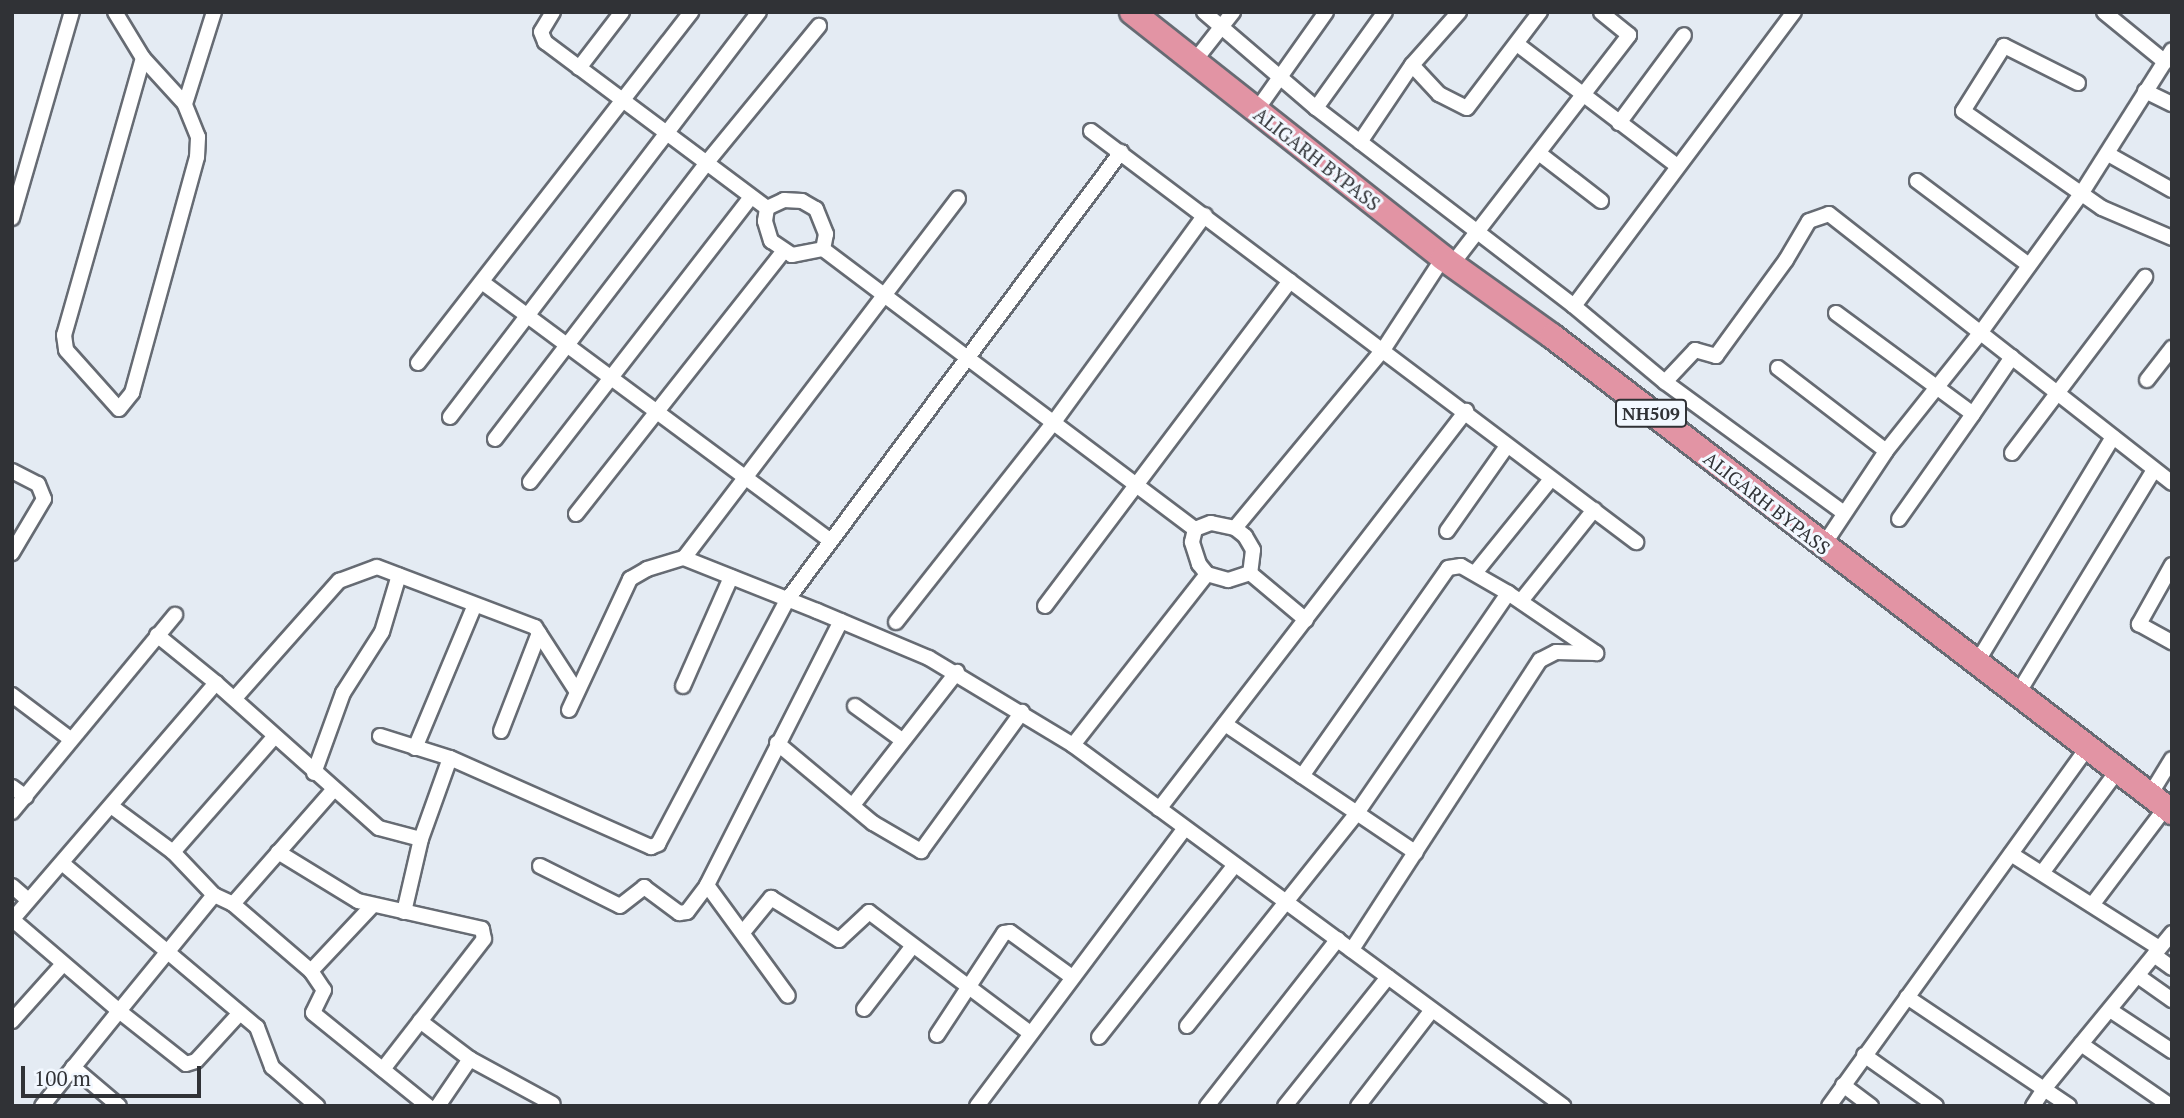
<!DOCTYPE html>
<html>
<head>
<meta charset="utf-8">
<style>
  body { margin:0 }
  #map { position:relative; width:2184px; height:1118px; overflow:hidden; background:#e4ebf3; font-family:"PT Serif",serif }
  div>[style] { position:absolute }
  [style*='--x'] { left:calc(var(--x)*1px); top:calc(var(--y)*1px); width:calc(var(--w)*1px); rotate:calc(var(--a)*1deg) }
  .roads { filter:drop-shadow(2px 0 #666b73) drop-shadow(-2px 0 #666b73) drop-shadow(0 2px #666b73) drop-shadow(0 -2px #666b73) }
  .minor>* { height:14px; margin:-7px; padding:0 7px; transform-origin:7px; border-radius:7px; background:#fff }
  .trunk>* { height:24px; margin:-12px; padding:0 12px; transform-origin:12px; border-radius:12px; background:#e294a4 }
  span { translate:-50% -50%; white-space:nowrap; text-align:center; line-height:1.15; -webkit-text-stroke:6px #f2f8ff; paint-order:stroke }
  .shield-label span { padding:2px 5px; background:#f2f8ff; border:2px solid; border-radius:5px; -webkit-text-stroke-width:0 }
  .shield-label { font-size:18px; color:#303236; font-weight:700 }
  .street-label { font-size:19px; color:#303236 }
  .frame { position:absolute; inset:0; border:14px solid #303236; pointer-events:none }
  .scale { position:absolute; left:21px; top:1066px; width:180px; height:32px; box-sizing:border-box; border:4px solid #303236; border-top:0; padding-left:9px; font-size:21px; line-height:24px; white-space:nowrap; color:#303236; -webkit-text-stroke:5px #f2f8ff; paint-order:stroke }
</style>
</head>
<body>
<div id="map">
  <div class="roads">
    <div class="minor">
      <i style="--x:115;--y:12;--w:54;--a:58.7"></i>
      <i style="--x:143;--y:58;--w:62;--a:47.6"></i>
      <i style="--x:185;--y:104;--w:96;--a:-72.5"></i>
      <i style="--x:553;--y:12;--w:23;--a:121"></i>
      <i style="--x:541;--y:32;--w:11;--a:68"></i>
      <i style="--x:545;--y:42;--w:277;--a:36.8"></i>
      <i style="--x:1204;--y:12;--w:148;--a:40.6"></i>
      <i style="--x:1316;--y:108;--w:325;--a:37.5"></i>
      <i style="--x:1574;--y:306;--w:119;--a:39.9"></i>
      <i style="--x:1665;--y:382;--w:222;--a:36.2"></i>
      <i style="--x:2104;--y:12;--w:79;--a:39.3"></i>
      <i style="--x:1517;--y:44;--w:201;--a:37.3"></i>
      <i style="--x:143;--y:58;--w:288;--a:105.9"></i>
      <i style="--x:64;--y:335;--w:15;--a:82"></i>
      <i style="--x:66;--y:350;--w:79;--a:48.1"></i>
      <i style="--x:119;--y:409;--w:21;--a:-51"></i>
      <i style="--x:132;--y:393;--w:245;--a:-74.6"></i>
      <i style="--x:197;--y:157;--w:20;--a:-87"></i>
      <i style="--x:198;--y:137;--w:35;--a:-112"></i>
      <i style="--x:1193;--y:63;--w:65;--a:-51.9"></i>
      <i style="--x:1412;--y:65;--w:40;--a:47"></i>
      <i style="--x:1439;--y:94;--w:31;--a:27"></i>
      <i style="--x:1467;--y:108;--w:121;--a:-52.8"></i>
      <i style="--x:579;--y:68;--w:71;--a:-52.5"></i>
      <i style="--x:2078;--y:83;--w:83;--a:-153.4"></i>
      <i style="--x:2004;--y:46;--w:77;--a:122.2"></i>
      <i style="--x:1963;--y:111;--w:169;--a:34.9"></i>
      <i style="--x:2102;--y:208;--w:76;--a:23.2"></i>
      <i style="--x:2145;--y:91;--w:30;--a:26"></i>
      <i style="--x:1316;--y:108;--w:118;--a:-54.3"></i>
      <i style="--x:1256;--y:111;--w:121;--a:-54.7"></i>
      <i style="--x:1619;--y:123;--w:109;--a:-53.5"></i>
      <i style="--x:1091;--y:131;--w:683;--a:37.02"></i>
      <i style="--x:1360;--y:142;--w:93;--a:-56"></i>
      <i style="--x:1412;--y:65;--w:71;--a:-48.4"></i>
      <i style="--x:1540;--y:154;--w:77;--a:37.6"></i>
      <i style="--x:2108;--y:154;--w:73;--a:29.4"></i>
      <i style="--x:1917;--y:181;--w:140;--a:36.9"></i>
      <i style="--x:784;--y:200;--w:18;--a:3"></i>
      <i style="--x:802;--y:201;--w:16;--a:30"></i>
      <i style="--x:816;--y:209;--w:27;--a:68"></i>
      <i style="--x:826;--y:234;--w:15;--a:101"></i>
      <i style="--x:823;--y:249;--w:32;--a:169"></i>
      <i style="--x:792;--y:255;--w:25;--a:-146"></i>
      <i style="--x:771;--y:241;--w:21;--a:-107"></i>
      <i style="--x:765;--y:221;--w:13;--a:-81"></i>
      <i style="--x:767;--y:208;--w:19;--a:-25"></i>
      <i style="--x:12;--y:218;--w:215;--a:-73.8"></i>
      <i style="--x:823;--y:249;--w:466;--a:37"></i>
      <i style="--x:1453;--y:263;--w:288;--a:-52.3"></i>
      <i style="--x:1629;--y:35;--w:36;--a:-141"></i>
      <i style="--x:482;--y:282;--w:432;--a:36.6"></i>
      <i style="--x:1574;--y:306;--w:367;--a:-53.2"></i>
      <i style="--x:1836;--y:313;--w:170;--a:36.4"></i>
      <i style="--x:1973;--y:414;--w:69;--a:-55.6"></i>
      <i style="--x:418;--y:363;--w:445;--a:-52.1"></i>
      <i style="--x:1778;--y:368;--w:136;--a:37.5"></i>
      <i style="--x:2147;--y:380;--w:41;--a:-52"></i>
      <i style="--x:1665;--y:382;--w:44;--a:-46.8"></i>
      <i style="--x:1695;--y:350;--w:22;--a:16"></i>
      <i style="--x:1716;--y:356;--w:119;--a:-53.9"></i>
      <i style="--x:1786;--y:260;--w:45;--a:-59.5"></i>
      <i style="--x:1809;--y:221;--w:21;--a:-19"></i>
      <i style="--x:1829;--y:214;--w:436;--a:38.1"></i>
      <i style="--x:450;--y:417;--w:509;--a:-52.66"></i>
      <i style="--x:495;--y:439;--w:350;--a:-52.5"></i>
      <i style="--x:708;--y:161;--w:175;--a:-50.6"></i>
      <i style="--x:2012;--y:453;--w:221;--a:-52.9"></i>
      <i style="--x:12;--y:471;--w:29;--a:27"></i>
      <i style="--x:38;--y:484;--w:16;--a:68"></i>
      <i style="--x:44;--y:499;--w:63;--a:120.7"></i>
      <i style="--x:530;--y:482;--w:359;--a:-52.2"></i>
      <i style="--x:576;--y:514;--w:334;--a:-51.7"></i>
      <i style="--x:1899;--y:519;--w:128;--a:-54.8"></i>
      <i style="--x:1211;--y:523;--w:25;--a:12"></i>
      <i style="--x:1235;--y:528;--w:13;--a:39"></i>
      <i style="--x:1245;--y:536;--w:16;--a:60"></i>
      <i style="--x:1253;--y:550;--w:23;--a:97"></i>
      <i style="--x:1250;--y:573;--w:23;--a:162"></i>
      <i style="--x:1228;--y:580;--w:22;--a:-164"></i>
      <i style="--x:1207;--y:574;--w:13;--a:-129"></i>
      <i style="--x:1199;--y:564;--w:23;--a:-108"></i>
      <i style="--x:1192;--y:542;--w:13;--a:-77"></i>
      <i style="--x:1195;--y:529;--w:17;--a:-21"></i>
      <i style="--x:1235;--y:528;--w:231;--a:-50.3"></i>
      <i style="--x:1383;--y:350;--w:110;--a:-56.9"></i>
      <i style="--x:1447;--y:531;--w:104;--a:-54.8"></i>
      <i style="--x:1823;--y:546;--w:114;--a:-56.4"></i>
      <i style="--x:1886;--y:451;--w:152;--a:-51.4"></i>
      <i style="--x:1981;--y:332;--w:170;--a:-54.1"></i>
      <i style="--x:2081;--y:194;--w:170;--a:-57.7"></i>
      <i style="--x:684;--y:558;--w:452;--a:-52.7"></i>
      <i style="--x:2172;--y:565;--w:68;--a:119.2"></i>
      <i style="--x:2139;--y:624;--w:38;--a:29"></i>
      <i style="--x:1250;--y:573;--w:73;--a:40"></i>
      <i style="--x:1475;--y:573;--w:121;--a:-51"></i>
      <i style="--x:1521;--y:601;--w:117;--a:-51.3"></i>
      <i style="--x:1045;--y:606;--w:407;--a:-53"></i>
      <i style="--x:896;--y:622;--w:255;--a:-51.7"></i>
      <i style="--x:1054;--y:422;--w:256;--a:-53.9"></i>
      <i style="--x:157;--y:635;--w:76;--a:39.1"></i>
      <i style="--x:1976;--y:664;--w:265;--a:-58.9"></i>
      <i style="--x:683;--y:686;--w:119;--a:-66.2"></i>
      <i style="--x:12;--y:695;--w:71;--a:37"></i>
      <i style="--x:2017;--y:695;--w:263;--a:-58.7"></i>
      <i style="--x:235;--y:698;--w:157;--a:-48.4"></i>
      <i style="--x:339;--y:581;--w:40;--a:-20.2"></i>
      <i style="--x:377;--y:567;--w:169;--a:20.8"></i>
      <i style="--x:535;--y:627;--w:77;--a:57.1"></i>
      <i style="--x:855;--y:706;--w:58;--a:35.9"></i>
      <i style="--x:569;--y:710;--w:145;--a:-65"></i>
      <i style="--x:630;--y:579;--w:20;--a:-30"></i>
      <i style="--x:647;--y:569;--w:39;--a:-17"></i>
      <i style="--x:684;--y:558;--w:143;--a:21.7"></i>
      <i style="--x:817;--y:611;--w:121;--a:22.8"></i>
      <i style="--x:929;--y:658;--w:168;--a:31.1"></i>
      <i style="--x:1073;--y:745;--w:609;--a:36.38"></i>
      <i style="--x:1225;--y:724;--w:230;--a:34"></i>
      <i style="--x:501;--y:731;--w:105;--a:-68.8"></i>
      <i style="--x:380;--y:736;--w:73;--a:17.4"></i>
      <i style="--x:450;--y:758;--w:220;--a:23.9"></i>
      <i style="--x:651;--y:847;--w:8;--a:-23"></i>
      <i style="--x:658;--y:844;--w:276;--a:-62.1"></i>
      <i style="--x:787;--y:600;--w:559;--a:-53.29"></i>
      <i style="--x:777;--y:743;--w:125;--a:39.8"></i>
      <i style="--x:873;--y:823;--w:56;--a:30.3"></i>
      <i style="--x:921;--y:851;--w:172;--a:-54"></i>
      <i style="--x:1073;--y:745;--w:217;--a:-51.9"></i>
      <i style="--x:415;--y:748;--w:153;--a:-67.3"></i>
      <i style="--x:314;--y:773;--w:85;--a:-70.1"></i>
      <i style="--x:343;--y:693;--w:72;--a:-57.4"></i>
      <i style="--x:382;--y:632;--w:59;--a:-73.4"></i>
      <i style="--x:1302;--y:776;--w:254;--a:-54.9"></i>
      <i style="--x:1448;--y:568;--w:13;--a:-9"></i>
      <i style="--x:1461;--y:566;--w:54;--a:29.9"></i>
      <i style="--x:12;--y:787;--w:17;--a:36"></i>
      <i style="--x:2150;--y:795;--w:42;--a:-58.6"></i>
      <i style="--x:853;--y:805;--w:169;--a:-52"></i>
      <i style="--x:111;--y:806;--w:77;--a:36.6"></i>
      <i style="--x:173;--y:852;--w:59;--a:46.4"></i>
      <i style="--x:214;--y:895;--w:21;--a:25"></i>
      <i style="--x:233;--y:904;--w:152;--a:-48.7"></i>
      <i style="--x:1159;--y:809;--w:503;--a:-52.35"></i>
      <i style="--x:12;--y:812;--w:256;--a:-50.4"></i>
      <i style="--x:173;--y:852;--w:153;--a:-48.7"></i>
      <i style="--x:278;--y:852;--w:94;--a:31.5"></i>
      <i style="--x:358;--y:901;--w:127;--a:12.7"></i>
      <i style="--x:482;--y:929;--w:10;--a:79"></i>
      <i style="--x:484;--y:939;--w:165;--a:127.8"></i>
      <i style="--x:2011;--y:854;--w:175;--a:32.4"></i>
      <i style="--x:62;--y:863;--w:255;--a:40.1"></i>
      <i style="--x:257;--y:1027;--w:43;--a:69.4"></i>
      <i style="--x:272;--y:1067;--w:60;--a:40.9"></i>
      <i style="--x:540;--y:866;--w:89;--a:26.6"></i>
      <i style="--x:620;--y:906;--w:31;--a:-38"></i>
      <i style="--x:644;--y:887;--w:44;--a:36.6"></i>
      <i style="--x:679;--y:913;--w:8;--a:-7"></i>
      <i style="--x:687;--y:912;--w:34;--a:-53"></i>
      <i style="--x:707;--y:885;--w:296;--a:-63.1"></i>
      <i style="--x:2042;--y:873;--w:128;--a:-53.6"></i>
      <i style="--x:707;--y:885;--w:137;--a:53.9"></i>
      <i style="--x:12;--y:886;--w:21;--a:41"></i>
      <i style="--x:214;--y:895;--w:150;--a:129.3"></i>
      <i style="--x:119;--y:1011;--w:85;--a:38.3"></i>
      <i style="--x:186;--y:1064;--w:10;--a:-17"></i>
      <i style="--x:196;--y:1061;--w:65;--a:-47.5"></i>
      <i style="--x:233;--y:904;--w:103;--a:40.7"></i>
      <i style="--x:311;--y:971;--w:23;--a:56"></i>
      <i style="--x:324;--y:990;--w:25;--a:116"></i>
      <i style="--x:313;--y:1013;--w:148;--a:39"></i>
      <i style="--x:2092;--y:905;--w:123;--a:-52.9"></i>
      <i style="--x:404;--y:912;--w:75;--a:-76.9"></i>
      <i style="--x:421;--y:839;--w:86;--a:-70.3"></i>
      <i style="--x:12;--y:920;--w:313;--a:-49.3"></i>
      <i style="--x:216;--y:683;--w:218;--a:41.7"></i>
      <i style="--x:379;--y:828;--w:43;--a:14.7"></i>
      <i style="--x:13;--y:920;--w:140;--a:40.6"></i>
      <i style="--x:119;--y:1011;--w:122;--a:129"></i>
      <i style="--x:744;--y:931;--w:43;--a:-50.7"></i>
      <i style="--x:771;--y:898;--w:80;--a:31.7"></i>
      <i style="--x:839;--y:940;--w:41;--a:-43"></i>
      <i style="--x:869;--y:912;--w:200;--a:36.9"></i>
      <i style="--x:2154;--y:955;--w:22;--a:36"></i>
      <i style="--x:311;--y:971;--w:89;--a:-46.8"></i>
      <i style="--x:2138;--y:976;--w:42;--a:35.2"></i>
      <i style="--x:1907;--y:997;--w:165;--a:33.9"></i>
      <i style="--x:2044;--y:1089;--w:202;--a:-50.6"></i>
      <i style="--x:864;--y:1009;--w:78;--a:-52.3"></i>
      <i style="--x:2110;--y:1010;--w:74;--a:33.5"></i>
      <i style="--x:12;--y:1021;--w:75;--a:-48.2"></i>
      <i style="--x:420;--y:1021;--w:63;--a:37.2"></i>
      <i style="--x:470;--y:1059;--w:94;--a:28.5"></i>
      <i style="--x:1187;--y:1026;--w:273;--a:-51.4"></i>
      <i style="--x:1357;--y:813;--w:267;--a:-55.5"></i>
      <i style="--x:1508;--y:593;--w:107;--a:34.3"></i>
      <i style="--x:1596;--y:653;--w:40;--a:-178.6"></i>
      <i style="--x:1556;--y:652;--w:18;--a:153"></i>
      <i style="--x:1540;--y:660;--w:346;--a:123"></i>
      <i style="--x:937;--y:1035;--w:122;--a:-56.7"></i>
      <i style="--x:1004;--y:933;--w:6;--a:-9"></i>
      <i style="--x:1010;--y:932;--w:77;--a:36"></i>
      <i style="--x:1099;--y:1037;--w:219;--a:-51.7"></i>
      <i style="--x:2081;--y:1044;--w:109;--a:34.6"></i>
      <i style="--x:1864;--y:1055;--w:88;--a:35.3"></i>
      <i style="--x:73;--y:1067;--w:60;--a:40.3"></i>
      <i style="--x:1843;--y:1085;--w:35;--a:37"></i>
      <i style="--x:438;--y:1106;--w:57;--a:-55.8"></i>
      <i style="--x:977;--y:1106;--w:346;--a:-53.2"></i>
      <i style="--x:1207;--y:1106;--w:212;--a:-51.9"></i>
      <i style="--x:1285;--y:1106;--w:165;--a:-51.4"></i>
      <i style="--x:1358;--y:1106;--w:121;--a:-52.4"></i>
      <i style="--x:1829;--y:1106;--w:443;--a:-54.2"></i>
      <i style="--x:2033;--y:1106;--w:20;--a:-57"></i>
      <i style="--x:2044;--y:1089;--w:30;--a:34"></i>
    </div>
    <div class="trunk">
      <i style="--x:1132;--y:12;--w:397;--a:38.3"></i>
      <i style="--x:1443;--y:258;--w:134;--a:35.6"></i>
      <i style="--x:1552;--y:336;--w:782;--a:37.51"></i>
    </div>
  </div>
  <div class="shield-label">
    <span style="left:1651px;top:413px">NH509</span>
  </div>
  <div class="street-label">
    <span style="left:1317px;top:159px;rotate:38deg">ALIGARH BYPASS</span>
    <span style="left:1767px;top:503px;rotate:38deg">ALIGARH BYPASS</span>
  </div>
  <div class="frame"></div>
  <div class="scale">100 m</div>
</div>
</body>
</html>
